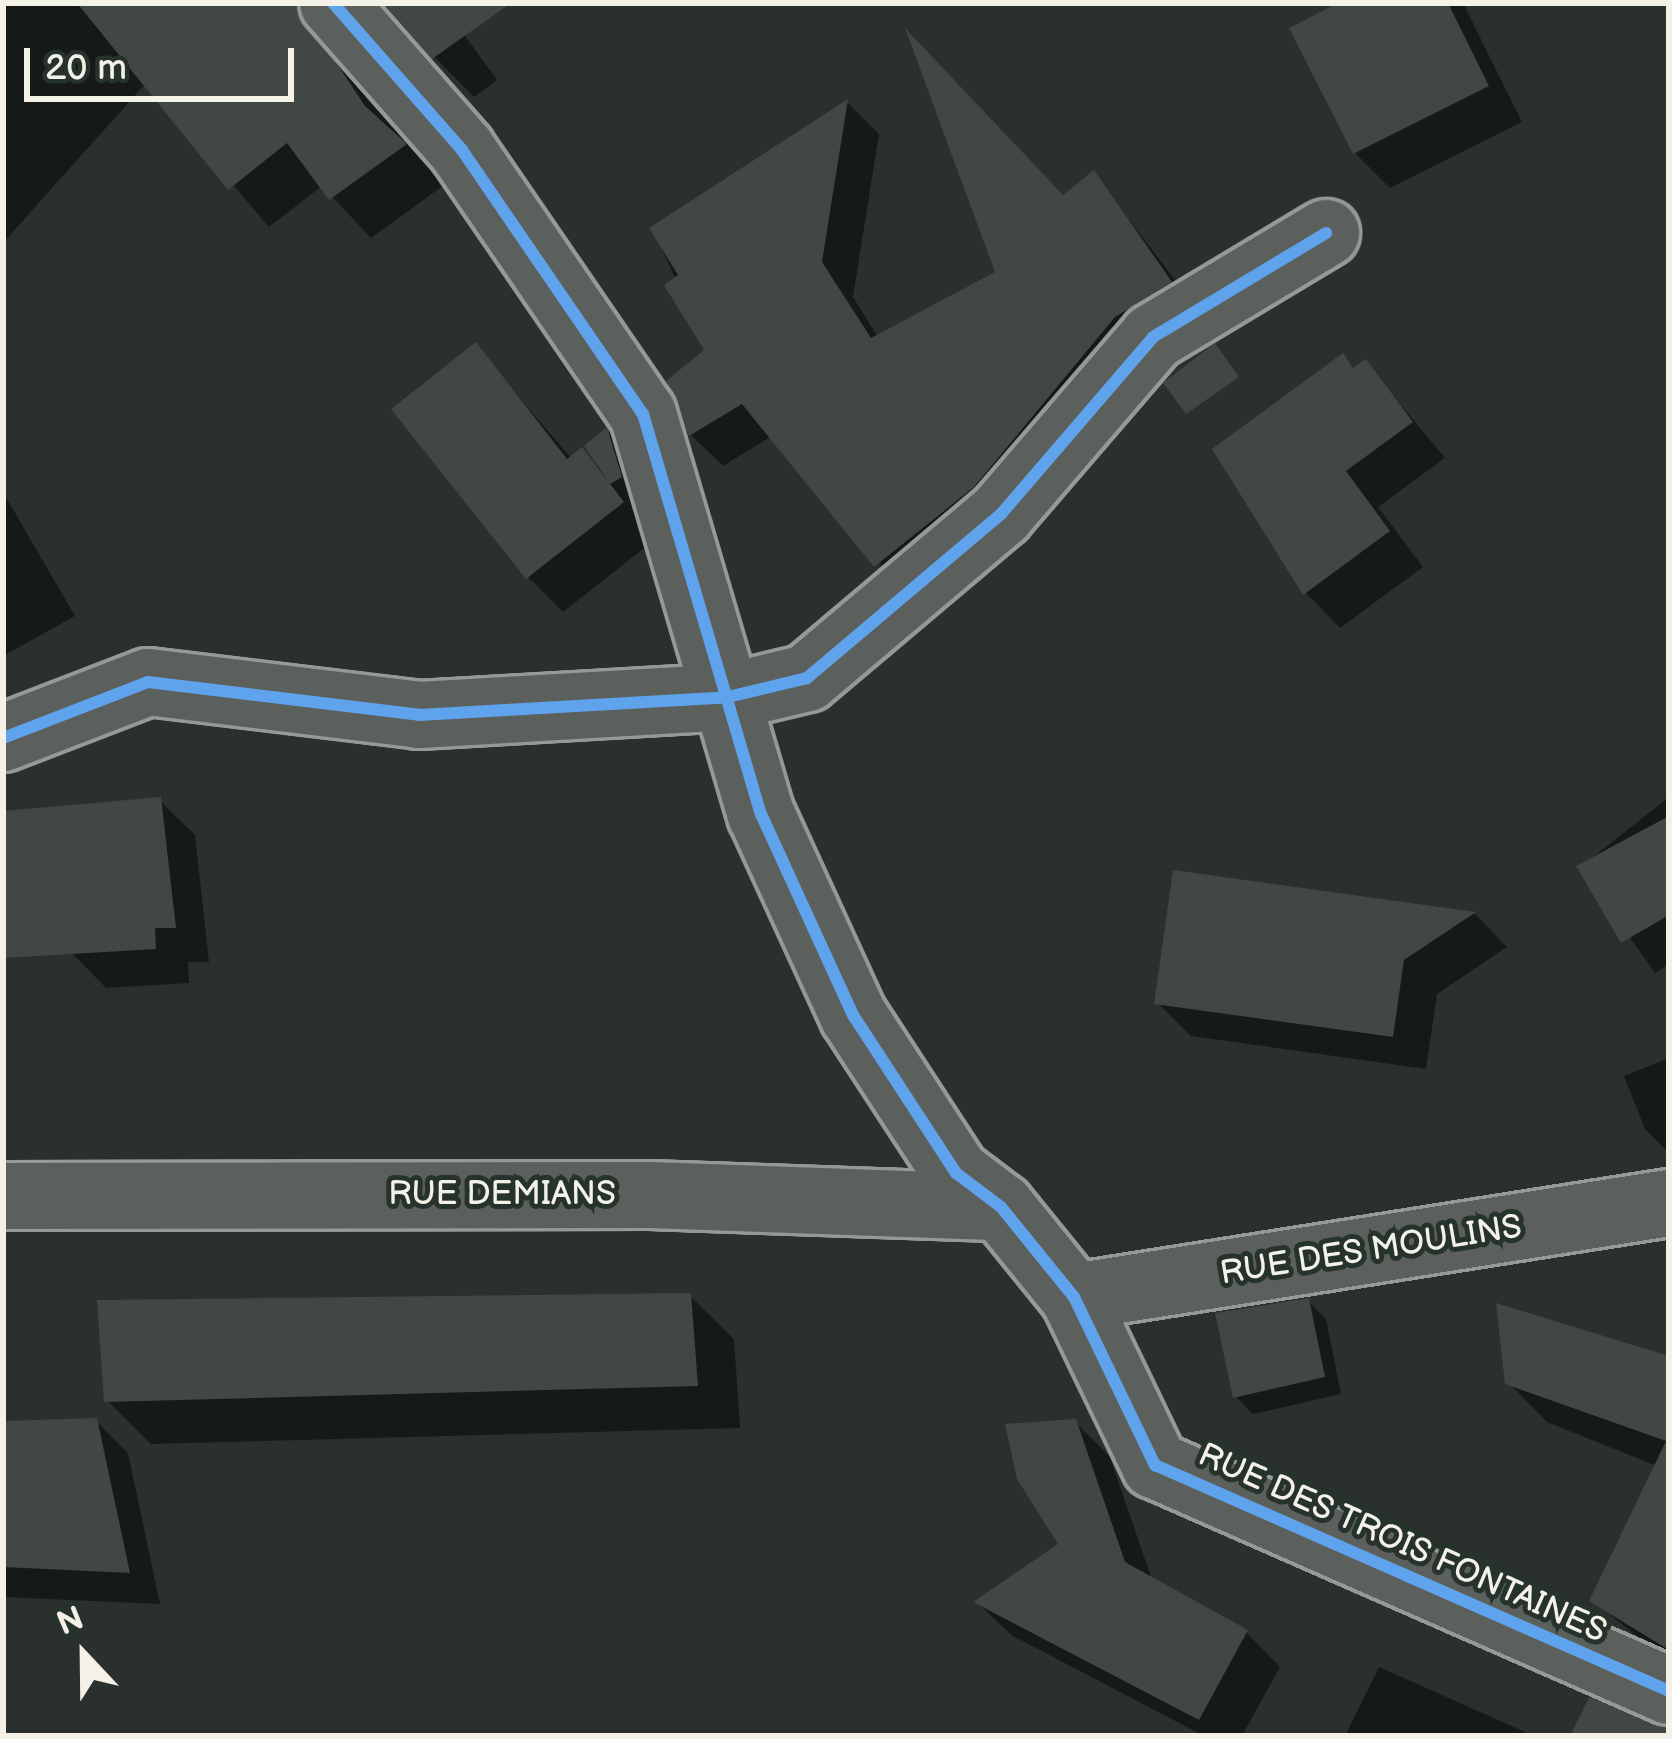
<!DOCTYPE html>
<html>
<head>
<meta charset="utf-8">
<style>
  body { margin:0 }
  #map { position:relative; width:1672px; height:1739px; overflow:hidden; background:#29302d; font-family:"Balsamiq Sans",sans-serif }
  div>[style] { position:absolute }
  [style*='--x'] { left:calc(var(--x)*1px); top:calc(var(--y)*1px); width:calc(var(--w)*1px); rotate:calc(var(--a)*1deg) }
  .shadow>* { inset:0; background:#0007 }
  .building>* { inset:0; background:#414744 }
  .roads { filter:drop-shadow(3px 0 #969996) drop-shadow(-3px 0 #969996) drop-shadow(0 3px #969996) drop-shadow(0 -3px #969996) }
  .minor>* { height:66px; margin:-33px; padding:0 33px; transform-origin:33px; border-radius:33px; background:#5c605c }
  .cycleway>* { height:12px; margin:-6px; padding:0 6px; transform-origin:6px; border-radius:6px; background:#60a3ed }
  span { translate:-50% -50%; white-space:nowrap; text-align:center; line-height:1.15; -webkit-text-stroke:10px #26332d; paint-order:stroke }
  .street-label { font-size:33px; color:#f4f1e8 }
  .frame { position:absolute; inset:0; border:6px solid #f4f1e8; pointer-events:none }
  .north { position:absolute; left:24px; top:1595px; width:120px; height:120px; -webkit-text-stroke:9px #26332d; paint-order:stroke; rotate:338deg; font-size:33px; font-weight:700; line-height:48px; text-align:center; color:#f4f1e8 }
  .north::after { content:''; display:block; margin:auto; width:42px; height:54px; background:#f4f1e8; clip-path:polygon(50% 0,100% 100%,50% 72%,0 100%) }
  .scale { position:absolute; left:24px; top:48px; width:270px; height:54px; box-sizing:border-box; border:6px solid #f4f1e8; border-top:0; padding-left:15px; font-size:36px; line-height:42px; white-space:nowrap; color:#f4f1e8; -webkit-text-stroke:9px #26332d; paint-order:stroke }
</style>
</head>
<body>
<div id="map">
  <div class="shadow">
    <i style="clip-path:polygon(3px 3px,441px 3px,497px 80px,474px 97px,385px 6px,365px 5px,336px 30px,344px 71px,444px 185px,371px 238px,322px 186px,269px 227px,146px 83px,3px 243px)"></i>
    <i style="clip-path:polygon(1344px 3px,1463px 3px,1522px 122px,1390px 188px,1355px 153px)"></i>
    <i style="clip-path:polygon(848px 103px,879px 134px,853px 297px,878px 337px,999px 274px,1094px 174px,1202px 315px,908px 597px,772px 436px,723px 466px,691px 435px,669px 382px,708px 351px,653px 229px)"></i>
    <i style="clip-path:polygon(475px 346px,572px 459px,582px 451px,600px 469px,607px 431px,641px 466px,633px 508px,656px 539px,563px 612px,528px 577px)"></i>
    <i style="clip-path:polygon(1342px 357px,1356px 370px,1366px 363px,1445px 458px,1378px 507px,1423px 567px,1340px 628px,1306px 593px,1216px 450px)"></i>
    <i style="clip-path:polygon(3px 492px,75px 616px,3px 656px)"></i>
    <i style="clip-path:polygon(1669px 797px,1669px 964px,1655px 973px,1580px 867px)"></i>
    <i style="clip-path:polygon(159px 800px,195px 835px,209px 962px,188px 962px,189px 983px,106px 988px,71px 952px)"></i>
    <i style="clip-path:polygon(1175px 873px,1475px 914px,1507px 947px,1437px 994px,1426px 1069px,1191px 1036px,1158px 1003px)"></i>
    <i style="clip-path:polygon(1669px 1058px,1669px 1153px,1645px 1129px,1624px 1076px)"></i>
    <i style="clip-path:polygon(690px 1296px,734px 1339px,740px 1428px,151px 1444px,107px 1400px)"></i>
    <i style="clip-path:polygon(1308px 1301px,1326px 1319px,1341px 1394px,1253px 1414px,1235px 1396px)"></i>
    <i style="clip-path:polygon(1669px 1359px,1669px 1662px,1592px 1600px,1657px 1466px,1547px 1422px,1508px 1382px)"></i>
    <i style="clip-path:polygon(96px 1421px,128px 1453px,160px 1604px,3px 1597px,3px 1424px)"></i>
    <i style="clip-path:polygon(1075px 1422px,1110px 1457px,1152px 1580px,1246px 1632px,1280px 1667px,1242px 1736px,1204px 1736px,1011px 1635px,977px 1602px,1062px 1544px)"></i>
    <i style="clip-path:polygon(1379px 1667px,1534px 1736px,1345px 1736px)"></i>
  </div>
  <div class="building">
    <i style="clip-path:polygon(77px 3px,297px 3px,365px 106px,407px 144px,329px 200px,287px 143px,228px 190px)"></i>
    <i style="clip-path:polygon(383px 3px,511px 3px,432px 59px)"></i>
    <i style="clip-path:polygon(1338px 3px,1448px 3px,1489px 86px,1353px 154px,1289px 28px)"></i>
    <i style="clip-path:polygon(905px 28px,1063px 195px,1094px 170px,1172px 282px,1115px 317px,974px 487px,874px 567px,742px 404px,689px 436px,666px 381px,704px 350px,664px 285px,678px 275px,649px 228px,848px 99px,822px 262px,871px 338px,995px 272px)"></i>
    <i style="clip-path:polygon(476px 342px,567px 459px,582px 447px,624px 502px,526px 579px,391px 409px)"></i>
    <i style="clip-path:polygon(1215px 343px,1239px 377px,1186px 414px,1163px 383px)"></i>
    <i style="clip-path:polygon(1343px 353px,1353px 368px,1366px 359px,1413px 422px,1346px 471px,1390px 531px,1303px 595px,1212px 449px)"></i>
    <i style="clip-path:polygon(607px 427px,622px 477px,610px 484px,584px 446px)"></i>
    <i style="clip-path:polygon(161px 797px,176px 928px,155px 928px,156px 949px,3px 958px,3px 811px)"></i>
    <i style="clip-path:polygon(1669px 816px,1669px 915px,1621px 943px,1576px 866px)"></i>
    <i style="clip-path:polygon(1173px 870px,1476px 912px,1404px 960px,1393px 1037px,1154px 1004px)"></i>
    <i style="clip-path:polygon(691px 1293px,698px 1386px,104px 1402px,97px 1300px)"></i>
    <i style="clip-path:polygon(1309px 1298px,1325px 1377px,1233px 1398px,1215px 1313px)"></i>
    <i style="clip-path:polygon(1496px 1303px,1669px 1356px,1669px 1650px,1589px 1601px,1666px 1441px,1505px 1384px)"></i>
    <i style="clip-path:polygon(97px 1418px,130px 1573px,3px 1567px,3px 1421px)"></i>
    <i style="clip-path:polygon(1076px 1419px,1125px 1562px,1248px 1630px,1199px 1720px,973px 1602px,1058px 1544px,1017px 1479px,1005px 1424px)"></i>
    <i style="clip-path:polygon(1589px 1697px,1669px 1728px,1669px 1736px,1570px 1736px)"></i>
  </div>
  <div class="roads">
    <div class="minor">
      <i style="--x:333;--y:3;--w:196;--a:48.7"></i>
      <i style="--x:462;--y:150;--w:320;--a:55.6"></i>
      <i style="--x:643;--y:414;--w:417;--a:73.6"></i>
      <i style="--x:761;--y:814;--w:221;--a:65.4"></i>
      <i style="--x:853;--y:1015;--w:189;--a:56.9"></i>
      <i style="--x:956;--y:1173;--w:56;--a:37.1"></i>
      <i style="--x:1001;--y:1207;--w:116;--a:51"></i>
      <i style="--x:1074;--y:1297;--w:187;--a:64.3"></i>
      <i style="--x:1155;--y:1465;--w:561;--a:23.73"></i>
      <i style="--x:3;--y:738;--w:155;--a:-21.1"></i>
      <i style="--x:148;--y:682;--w:273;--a:6.9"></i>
      <i style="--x:419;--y:715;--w:310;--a:-3.3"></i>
      <i style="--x:728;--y:697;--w:81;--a:-13.5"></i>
      <i style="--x:807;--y:678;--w:254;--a:-40.2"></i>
      <i style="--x:1001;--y:514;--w:233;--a:-49.3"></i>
      <i style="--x:1153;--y:337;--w:202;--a:-31"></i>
      <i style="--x:3;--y:1196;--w:647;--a:-0.09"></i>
      <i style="--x:650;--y:1195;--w:351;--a:2"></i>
      <i style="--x:1074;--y:1297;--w:602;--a:-8.98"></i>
    </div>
  </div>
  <div class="cycleway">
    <i style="--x:333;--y:3;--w:196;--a:48.7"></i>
    <i style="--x:462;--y:150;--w:320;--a:55.6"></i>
    <i style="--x:643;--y:414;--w:417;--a:73.6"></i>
    <i style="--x:761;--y:814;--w:221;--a:65.4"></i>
    <i style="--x:853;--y:1015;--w:189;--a:56.9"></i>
    <i style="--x:956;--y:1173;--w:56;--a:37.1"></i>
    <i style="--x:1001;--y:1207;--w:116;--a:51"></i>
    <i style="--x:1074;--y:1297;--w:187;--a:64.3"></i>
    <i style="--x:1155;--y:1465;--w:561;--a:23.73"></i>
    <i style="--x:3;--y:738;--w:155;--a:-21.1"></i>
    <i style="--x:148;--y:682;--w:273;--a:6.9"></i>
    <i style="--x:419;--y:715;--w:310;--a:-3.3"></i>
    <i style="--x:728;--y:697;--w:81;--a:-13.5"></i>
    <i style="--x:807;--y:678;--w:254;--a:-40.2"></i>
    <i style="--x:1001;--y:514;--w:233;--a:-49.3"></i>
    <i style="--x:1153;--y:337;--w:202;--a:-31"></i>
  </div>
  <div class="street-label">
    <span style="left:502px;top:1195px">RUE DEMIANS</span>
    <span style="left:1371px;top:1251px;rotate:-9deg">RUE DES MOULINS</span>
    <span style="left:1402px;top:1544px;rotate:24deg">RUE DES TROIS FONTAINES</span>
  </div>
  <div class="frame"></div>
  <div class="north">N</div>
  <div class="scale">20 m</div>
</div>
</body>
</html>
